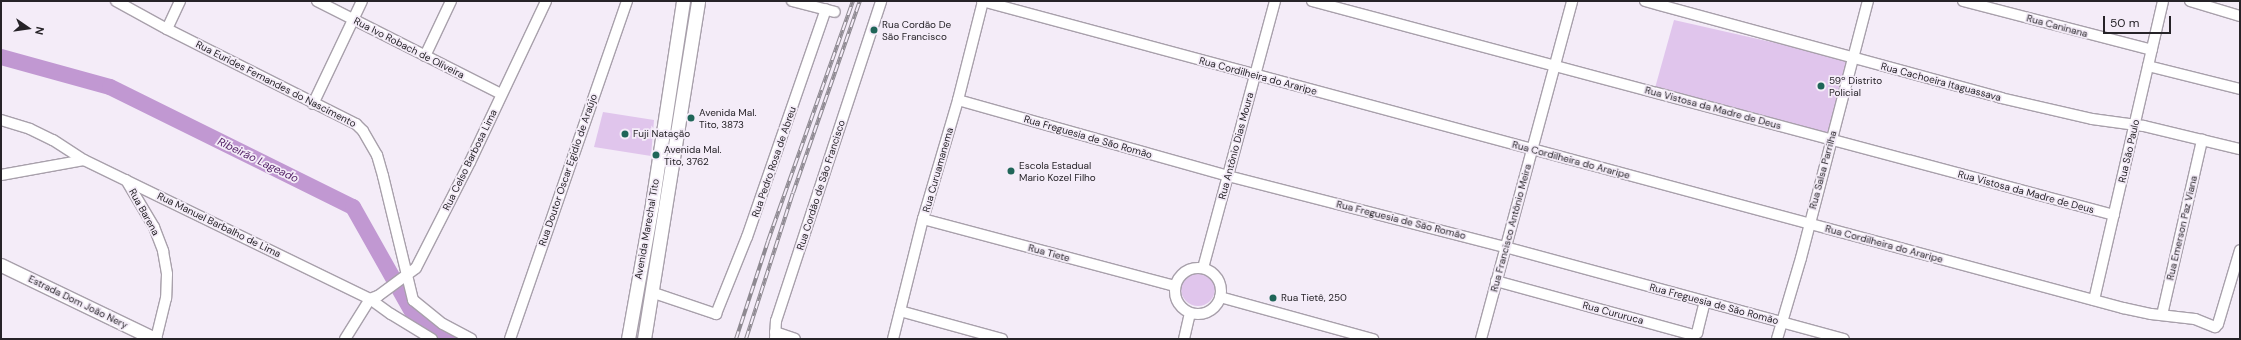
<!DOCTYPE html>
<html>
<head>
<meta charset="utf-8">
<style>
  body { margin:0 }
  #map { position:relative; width:2241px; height:340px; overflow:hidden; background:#f4ecf8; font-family:"DM Sans",sans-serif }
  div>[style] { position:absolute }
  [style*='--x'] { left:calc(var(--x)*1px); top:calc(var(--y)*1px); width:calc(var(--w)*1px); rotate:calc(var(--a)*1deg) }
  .green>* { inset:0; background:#e0c5ec }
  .round { border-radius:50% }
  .river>* { height:16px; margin:-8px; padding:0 8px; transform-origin:8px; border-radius:8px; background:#c198d2 }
  .roads { filter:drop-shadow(1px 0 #a8a0ab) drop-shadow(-1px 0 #a8a0ab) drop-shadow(0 1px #a8a0ab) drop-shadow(0 -1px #a8a0ab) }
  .minor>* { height:10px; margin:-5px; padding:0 5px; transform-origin:5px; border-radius:5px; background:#fff }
  .minor>.ring { margin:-5px; padding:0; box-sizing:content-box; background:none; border:10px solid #fff; border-radius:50% }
  .major>* { height:13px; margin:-6.5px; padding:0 6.5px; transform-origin:6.5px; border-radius:6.5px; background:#fff }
  .rail>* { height:4px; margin-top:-2px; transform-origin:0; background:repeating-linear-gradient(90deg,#f4ecf8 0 8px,#8e8991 0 16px); box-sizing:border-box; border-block:1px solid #8e8991 }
  .dots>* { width:11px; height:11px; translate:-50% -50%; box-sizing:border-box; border:2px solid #f4ecf8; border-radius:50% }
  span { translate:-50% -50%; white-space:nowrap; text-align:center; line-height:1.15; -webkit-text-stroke:3.5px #f4ecf8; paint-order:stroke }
  .poi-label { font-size:10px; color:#262328 }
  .left { translate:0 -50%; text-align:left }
  .street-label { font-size:10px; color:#262328 }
  .water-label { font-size:11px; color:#542267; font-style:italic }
  .frame { position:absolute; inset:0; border:2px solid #262328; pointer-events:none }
  .north { position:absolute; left:8px; top:8px; width:40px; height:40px; -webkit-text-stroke:3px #f4ecf8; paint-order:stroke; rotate:103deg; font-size:11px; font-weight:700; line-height:16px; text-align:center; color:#262328 }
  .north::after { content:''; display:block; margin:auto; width:14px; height:18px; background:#262328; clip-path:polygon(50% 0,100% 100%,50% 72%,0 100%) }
  .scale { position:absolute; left:2103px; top:16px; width:68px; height:18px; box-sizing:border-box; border:2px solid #262328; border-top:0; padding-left:5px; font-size:12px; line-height:14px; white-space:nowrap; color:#262328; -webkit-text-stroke:3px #f4ecf8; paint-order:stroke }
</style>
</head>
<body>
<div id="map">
  <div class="green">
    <i style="clip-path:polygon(1674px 20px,1850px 60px,1829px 135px,1655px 88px)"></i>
    <i style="clip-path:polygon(603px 112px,654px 120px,651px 156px,594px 147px)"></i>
    <i class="round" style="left:1181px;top:272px;width:34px;height:34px"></i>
  </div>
  <div class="river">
    <i style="--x:1;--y:57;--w:113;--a:15.4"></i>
    <i style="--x:110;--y:87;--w:271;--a:26.3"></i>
    <i style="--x:353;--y:207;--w:129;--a:60.6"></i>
    <i style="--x:416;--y:319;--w:44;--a:27.1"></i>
  </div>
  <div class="roads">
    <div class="minor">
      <i style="--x:116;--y:1;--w:58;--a:28.8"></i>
      <i style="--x:167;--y:29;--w:212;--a:26.7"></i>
      <i style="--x:356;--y:124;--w:10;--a:45"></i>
      <i style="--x:363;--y:131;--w:28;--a:60"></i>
      <i style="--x:377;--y:155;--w:22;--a:74"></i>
      <i style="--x:383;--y:176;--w:128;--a:76.4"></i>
      <i style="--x:413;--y:300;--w:38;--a:39"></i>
      <i style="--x:443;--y:324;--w:32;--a:28"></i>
      <i style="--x:317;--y:1;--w:206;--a:26.8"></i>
      <i style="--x:792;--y:1;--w:44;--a:14.3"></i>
      <i style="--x:982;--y:1;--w:1182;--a:15.06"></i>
      <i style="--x:2123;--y:308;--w:29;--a:12"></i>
      <i style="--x:2151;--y:314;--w:44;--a:6.5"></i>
      <i style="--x:2195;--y:319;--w:22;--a:22"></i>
      <i style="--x:2215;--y:327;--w:4;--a:-45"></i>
      <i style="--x:2218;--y:324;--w:77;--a:-73.4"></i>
      <i style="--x:1312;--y:1;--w:830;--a:14.94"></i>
      <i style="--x:1645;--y:1;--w:369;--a:15.2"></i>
      <i style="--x:2001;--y:98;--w:93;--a:13"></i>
      <i style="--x:2092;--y:119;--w:52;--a:7.7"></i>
      <i style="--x:2144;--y:126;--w:99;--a:13.5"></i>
      <i style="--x:1963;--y:1;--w:195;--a:14.5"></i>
      <i style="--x:2190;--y:1;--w:52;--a:16.7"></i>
      <i style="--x:167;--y:29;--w:31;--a:-65"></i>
      <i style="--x:425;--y:56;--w:61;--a:-64.7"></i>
      <i style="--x:2148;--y:66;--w:95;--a:14"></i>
      <i style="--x:958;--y:100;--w:280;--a:15.7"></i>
      <i style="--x:1228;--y:176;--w:286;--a:14.4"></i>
      <i style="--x:1505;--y:247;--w:351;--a:15.2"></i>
      <i style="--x:313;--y:104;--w:114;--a:-64.6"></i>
      <i style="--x:1;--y:120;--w:30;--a:17"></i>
      <i style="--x:30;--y:129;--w:25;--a:26"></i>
      <i style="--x:53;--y:140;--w:37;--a:33"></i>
      <i style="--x:84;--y:160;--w:318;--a:25.9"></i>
      <i style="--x:370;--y:299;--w:26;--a:36"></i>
      <i style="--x:391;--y:314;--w:48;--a:31.4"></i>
      <i style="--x:1;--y:175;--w:84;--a:-10.2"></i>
      <i style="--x:126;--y:180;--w:55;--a:59.2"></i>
      <i style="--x:154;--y:227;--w:26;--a:69"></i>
      <i style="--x:163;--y:251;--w:23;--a:80"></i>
      <i style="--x:167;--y:274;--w:24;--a:92"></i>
      <i style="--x:166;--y:298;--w:42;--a:103.7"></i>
      <i style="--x:923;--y:219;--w:261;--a:14.9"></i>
      <i class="ring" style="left:1175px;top:268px;width:36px;height:36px"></i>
      <i style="--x:1203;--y:268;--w:277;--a:-74.9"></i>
      <i style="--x:1496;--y:281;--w:205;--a:15.3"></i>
      <i style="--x:1694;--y:335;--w:4;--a:-34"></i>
      <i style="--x:1697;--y:333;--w:33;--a:-76"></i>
      <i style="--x:651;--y:292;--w:69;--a:18.7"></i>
      <i style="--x:716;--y:314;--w:83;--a:-68.1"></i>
      <i style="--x:747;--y:237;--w:241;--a:-70.9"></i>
      <i style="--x:1220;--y:297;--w:159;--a:15.4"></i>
      <i style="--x:370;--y:299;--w:9;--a:-21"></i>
      <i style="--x:378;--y:296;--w:47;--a:-36.4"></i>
      <i style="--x:416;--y:268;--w:119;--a:-63"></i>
      <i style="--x:470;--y:162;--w:178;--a:-64.7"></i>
      <i style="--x:2094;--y:300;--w:307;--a:-77"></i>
      <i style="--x:900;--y:311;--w:106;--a:15.4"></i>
      <i style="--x:2162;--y:315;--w:180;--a:-77.1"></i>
      <i style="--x:775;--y:332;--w:21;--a:19"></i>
      <i style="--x:345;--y:339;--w:47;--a:-58"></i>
      <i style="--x:510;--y:339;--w:358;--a:-70.9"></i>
      <i style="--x:775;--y:339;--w:18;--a:-87"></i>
      <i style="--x:776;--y:321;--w:337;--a:-71.8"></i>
      <i style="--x:893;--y:339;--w:124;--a:-76"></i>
      <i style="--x:923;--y:219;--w:124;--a:-73.6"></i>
      <i style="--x:958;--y:100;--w:102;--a:-75.8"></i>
      <i style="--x:1184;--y:339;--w:26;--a:-77"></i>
      <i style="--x:1481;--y:339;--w:350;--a:-74.9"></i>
      <i style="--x:1777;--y:339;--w:84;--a:-73.5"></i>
      <i style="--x:1801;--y:258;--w:266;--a:-75.4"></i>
    </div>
    <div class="major">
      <i style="--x:1;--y:265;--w:171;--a:25.7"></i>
      <i style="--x:628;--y:339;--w:137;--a:-79.9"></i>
      <i style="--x:652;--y:204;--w:205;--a:-81.3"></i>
      <i style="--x:644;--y:339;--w:342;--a:-80.9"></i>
    </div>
  </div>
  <div class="rail">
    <i style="--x:736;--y:339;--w:103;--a:-71.9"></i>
    <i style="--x:768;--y:241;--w:255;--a:-70.5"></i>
    <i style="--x:746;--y:339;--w:153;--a:-72.2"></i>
    <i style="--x:793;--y:193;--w:203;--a:-70.8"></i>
  </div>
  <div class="dots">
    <i style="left:874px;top:30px;background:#1f6558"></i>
    <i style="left:1821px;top:86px;background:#1f6558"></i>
    <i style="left:691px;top:118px;background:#1f6558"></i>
    <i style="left:625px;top:134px;background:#1f6558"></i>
    <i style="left:656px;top:155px;background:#1f6558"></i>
    <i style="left:1011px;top:171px;background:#1f6558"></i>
    <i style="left:1273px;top:298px;background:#1f6558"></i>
  </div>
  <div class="poi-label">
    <span class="left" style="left:882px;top:30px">Rua Cordão De<br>São Francisco</span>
    <span class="left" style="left:1829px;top:86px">59º Distrito<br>Policial</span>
    <span class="left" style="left:699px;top:118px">Avenida Mal.<br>Tito, 3873</span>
    <span class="left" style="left:633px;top:134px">Fuji Natação</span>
    <span class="left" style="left:664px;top:155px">Avenida Mal.<br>Tito, 3762</span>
    <span class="left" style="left:1019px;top:171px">Escola Estadual<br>Mario Kozel Filho</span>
    <span class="left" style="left:1281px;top:298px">Rua Tietê, 250</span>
  </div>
  <div class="street-label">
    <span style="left:2057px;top:26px;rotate:15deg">Rua Caninana</span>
    <span style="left:409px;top:48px;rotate:27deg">Rua Ivo Robach de Oliveira</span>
    <span style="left:1258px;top:76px;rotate:15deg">Rua Cordilheira do Araripe</span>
    <span style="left:1941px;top:82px;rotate:15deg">Rua Cachoeira Itaguassava</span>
    <span style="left:276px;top:84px;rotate:27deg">Rua Eurides Fernandes do Nascimento</span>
    <span style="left:1713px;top:108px;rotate:15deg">Rua Vistosa da Madre de Deus</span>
    <span style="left:1088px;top:137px;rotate:16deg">Rua Freguesia de São Romão</span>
    <span style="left:1236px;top:146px;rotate:-75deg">Rua Antônio Dias Moura</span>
    <span style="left:2129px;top:151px;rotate:-77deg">Rua São Paulo</span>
    <span style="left:470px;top:160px;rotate:-64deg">Rua Celso Barbosa Lima</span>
    <span style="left:1571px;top:160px;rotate:15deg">Rua Cordilheira do Araripe</span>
    <span style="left:774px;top:162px;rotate:-71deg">Rua Pedro Rosa de Abreu</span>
    <span style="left:568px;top:170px;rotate:-71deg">Rua Doutor Oscar Egidio de Araújo</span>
    <span style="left:938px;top:170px;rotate:-74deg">Rua Curuamanema</span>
    <span style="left:1823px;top:170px;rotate:-75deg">Rua Salsa Parrilha</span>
    <span style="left:821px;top:185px;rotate:-72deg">Rua Cordão de São Francisco</span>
    <span style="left:2026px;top:192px;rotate:15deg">Rua Vistosa da Madre de Deus</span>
    <span style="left:144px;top:212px;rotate:61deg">Rua Barena</span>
    <span style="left:1401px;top:220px;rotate:14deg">Rua Freguesia de São Romão</span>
    <span style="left:219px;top:225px;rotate:26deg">Rua Manuel Barbalho de Lima</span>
    <span style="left:1511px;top:228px;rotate:-75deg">Rua Francisco Antônio Meira</span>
    <span style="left:2182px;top:228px;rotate:-77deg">Rua Emerson Paz Viana</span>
    <span style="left:647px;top:229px;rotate:-80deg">Avenida Marechal Tito</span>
    <span style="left:1884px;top:244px;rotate:15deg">Rua Cordilheira do Araripe</span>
    <span style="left:1049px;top:253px;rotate:15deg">Rua Tiete</span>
    <span style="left:78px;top:302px;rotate:26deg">Estrada Dom João Nery</span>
    <span style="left:1714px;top:304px;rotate:15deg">Rua Freguesia de São Romão</span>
    <span style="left:1613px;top:313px;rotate:15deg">Rua Cururuca</span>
  </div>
  <div class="water-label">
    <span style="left:258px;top:160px;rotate:26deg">Ribeirão Lageado</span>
  </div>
  <div class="frame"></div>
  <div class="north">N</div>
  <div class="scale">50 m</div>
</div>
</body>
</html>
